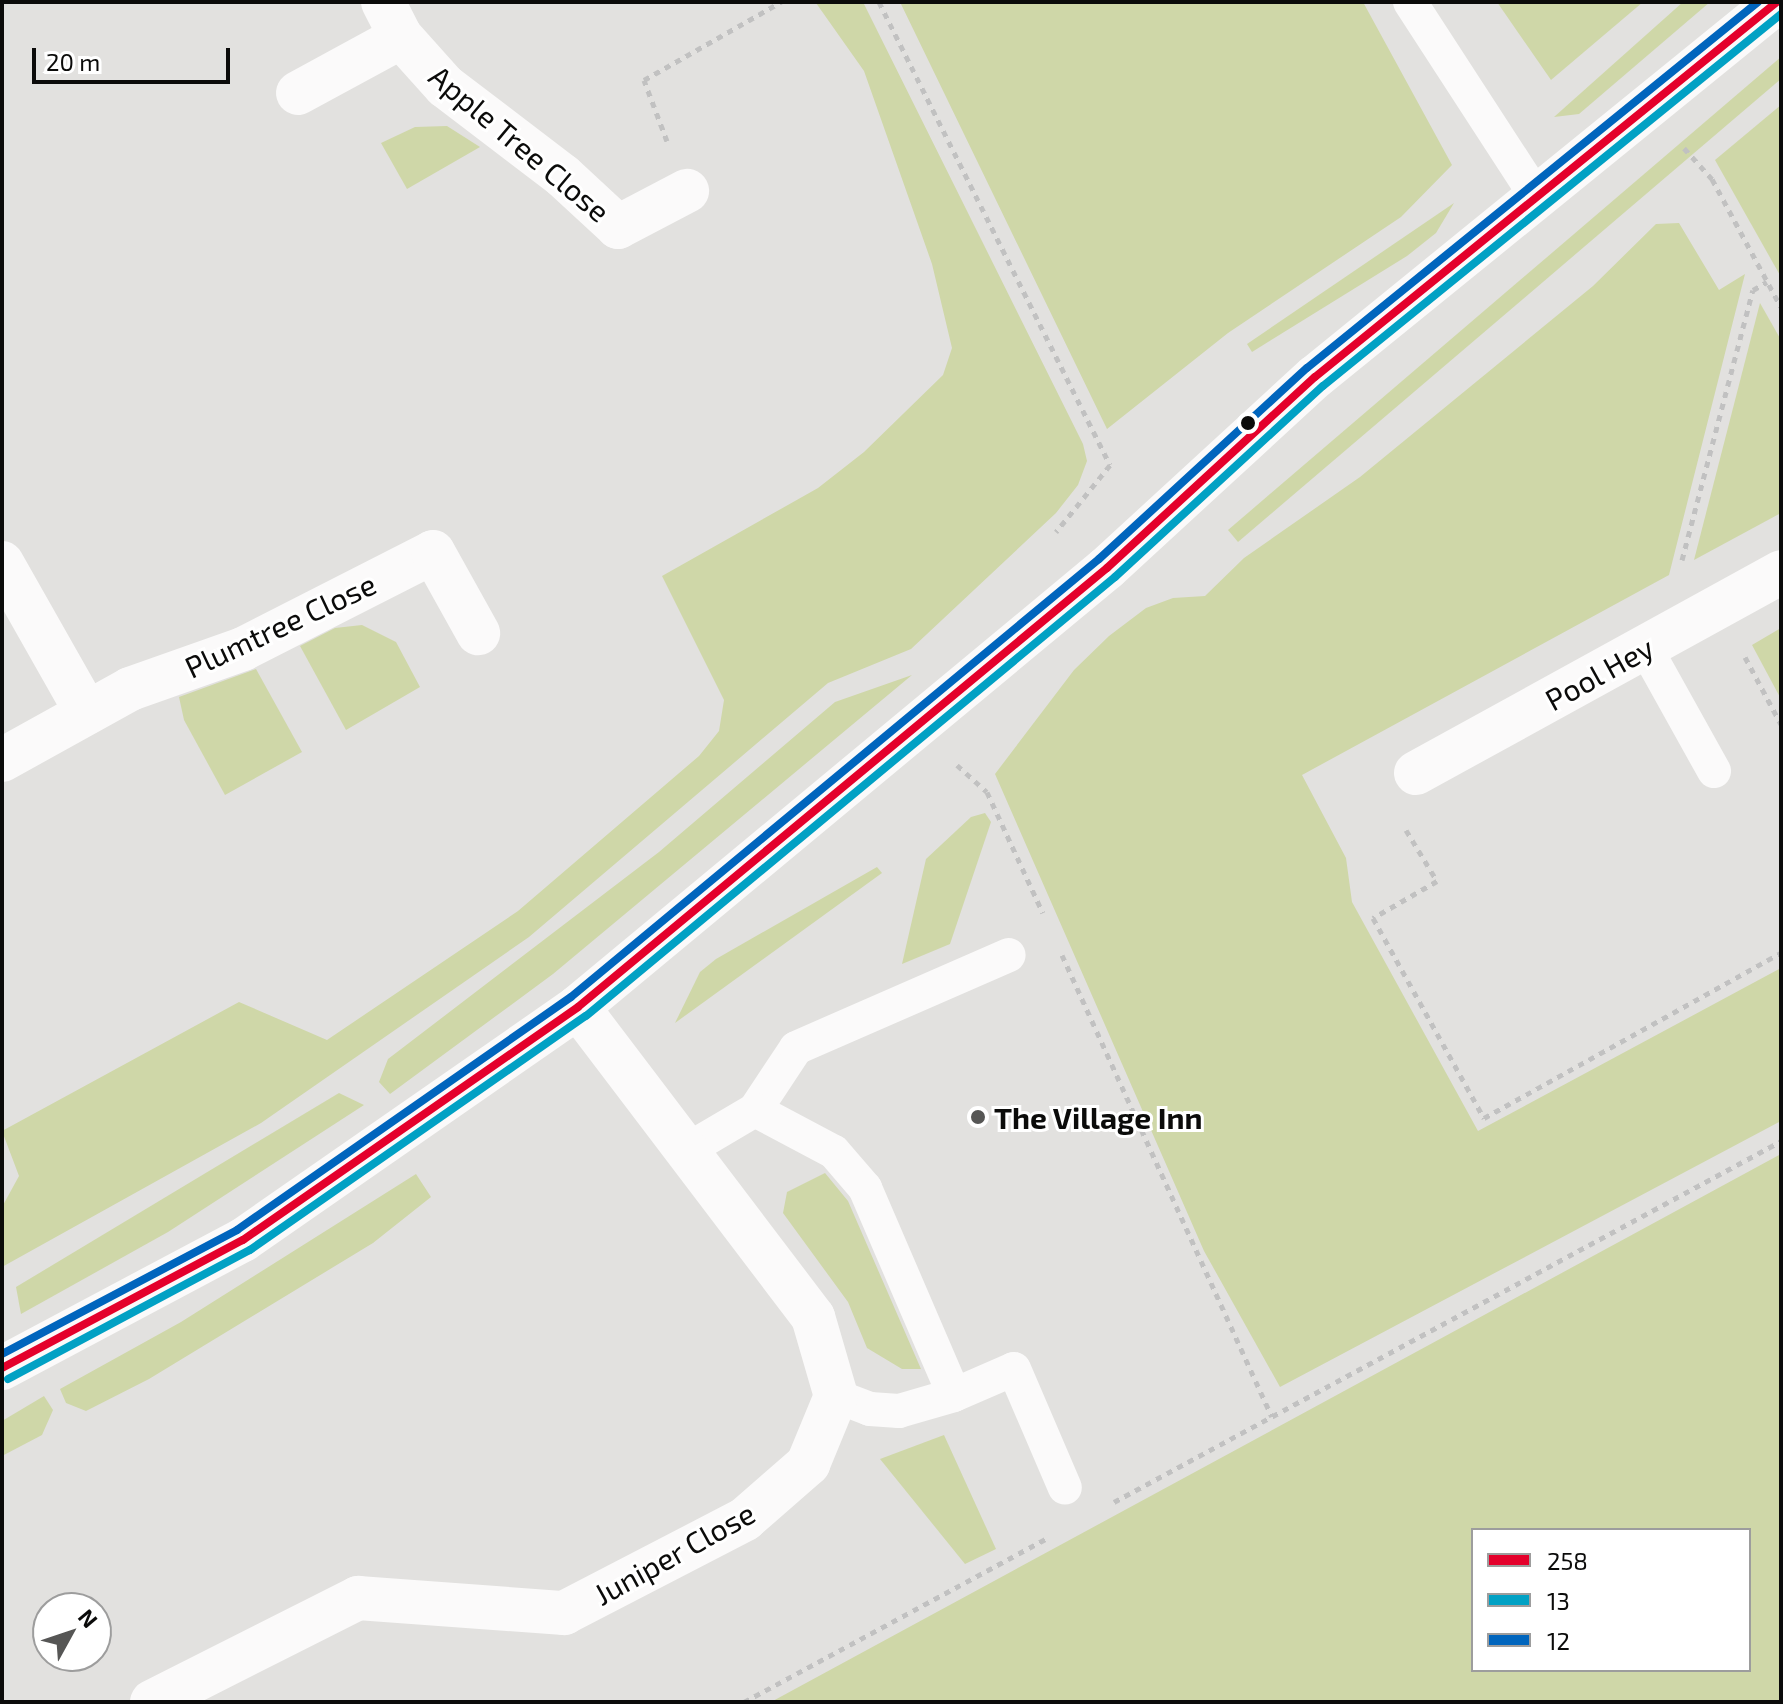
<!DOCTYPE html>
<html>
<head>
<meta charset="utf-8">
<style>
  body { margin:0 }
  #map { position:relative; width:1783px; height:1704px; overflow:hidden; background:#e2e1df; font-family:"Exo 2",sans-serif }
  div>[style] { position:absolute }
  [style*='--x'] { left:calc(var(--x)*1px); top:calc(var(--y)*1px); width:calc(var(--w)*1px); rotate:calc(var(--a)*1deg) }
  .green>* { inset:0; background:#cfd7a8 }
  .path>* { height:5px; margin-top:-2.5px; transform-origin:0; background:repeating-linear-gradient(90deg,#c1c1c1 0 6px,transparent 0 12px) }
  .lane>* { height:34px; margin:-17px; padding:0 17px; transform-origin:17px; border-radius:17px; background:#fbfafa }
  .street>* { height:44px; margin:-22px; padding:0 22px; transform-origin:22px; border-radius:22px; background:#fbfafa }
  .bus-1>* { height:8px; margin:-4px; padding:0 4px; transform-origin:4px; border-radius:4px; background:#e4002b }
  .bus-2>* { height:8px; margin:-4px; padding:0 4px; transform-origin:4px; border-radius:4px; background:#01a1c4 }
  .bus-3>* { height:8px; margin:-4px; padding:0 4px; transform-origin:4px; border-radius:4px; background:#0065bd }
  .dots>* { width:22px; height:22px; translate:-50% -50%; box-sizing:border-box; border:4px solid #fff; border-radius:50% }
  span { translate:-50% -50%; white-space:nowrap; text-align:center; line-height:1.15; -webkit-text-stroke:6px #fff; paint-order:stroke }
  .street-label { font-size:30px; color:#0b0b0a }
  .poi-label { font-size:30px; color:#0b0b0a; font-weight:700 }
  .left { translate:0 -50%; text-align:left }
  .frame { position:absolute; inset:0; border:4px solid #0b0b0a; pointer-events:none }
  .legend { position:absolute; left:1471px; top:1528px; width:280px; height:144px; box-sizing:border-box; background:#fff; border:2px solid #9d9d9d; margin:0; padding:10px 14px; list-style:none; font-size:24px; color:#0b0b0a }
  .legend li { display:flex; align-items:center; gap:16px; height:40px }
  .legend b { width:40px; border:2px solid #9d9d9d }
  .north { position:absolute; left:32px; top:1592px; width:80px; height:80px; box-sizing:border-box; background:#fff; border:2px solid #9d9d9d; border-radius:50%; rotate:50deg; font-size:22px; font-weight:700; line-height:32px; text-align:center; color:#0b0b0a }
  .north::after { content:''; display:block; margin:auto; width:28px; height:36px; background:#565655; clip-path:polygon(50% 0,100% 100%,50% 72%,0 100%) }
  .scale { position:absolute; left:32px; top:48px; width:198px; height:36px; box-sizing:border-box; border:4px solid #0b0b0a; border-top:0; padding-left:10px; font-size:24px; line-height:28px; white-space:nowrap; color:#0b0b0a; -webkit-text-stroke:6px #fff; paint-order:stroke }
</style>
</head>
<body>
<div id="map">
  <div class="green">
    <i style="clip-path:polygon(863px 2px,1083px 444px,1087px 461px,1078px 485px,1056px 513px,911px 649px,828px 683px,529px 937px,261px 1123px,2px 1267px,2px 1207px,19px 1176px,2px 1131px,239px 1002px,327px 1040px,518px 911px,699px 756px,719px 731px,724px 700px,662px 576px,818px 488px,864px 452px,943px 375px,952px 348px,932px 264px,864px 71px,816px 3px)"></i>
    <i style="clip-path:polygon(900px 2px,1363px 2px,1452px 165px,1401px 217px,1228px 333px,1107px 429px)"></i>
    <i style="clip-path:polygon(1497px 2px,1643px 2px,1551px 80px)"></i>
    <i style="clip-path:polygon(1683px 2px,1710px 2px,1579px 114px,1554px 117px)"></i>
    <i style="clip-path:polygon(1781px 57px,1781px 79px,1238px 542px,1228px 530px)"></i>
    <i style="clip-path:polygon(1781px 105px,1781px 277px,1715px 160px)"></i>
    <i style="clip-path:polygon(447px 126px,480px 147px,407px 189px,381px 143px,415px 127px)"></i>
    <i style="clip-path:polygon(1454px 203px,1436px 233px,1407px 256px,1252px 352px,1247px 344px)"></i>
    <i style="clip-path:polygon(1679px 223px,1719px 290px,1745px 274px,1669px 575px,1302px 775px,1346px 858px,1352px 902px,1478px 1131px,1781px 968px,1781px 1121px,1280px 1387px,1204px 1251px,995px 774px,1074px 670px,1109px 636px,1146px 608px,1173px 598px,1205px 596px,1244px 558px,1360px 477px,1593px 286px,1656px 224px)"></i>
    <i style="clip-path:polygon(1760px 303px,1781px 340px,1781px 513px,1694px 560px)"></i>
    <i style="clip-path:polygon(362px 625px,396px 642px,420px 687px,346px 730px,300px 646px,335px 628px)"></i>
    <i style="clip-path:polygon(1781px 628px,1781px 699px,1752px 645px)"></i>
    <i style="clip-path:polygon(256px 669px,302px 752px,225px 795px,184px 720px,179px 697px)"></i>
    <i style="clip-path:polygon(912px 675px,553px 974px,390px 1094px,379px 1082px,388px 1059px,659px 852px,835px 702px)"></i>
    <i style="clip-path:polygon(985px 813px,991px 822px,950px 944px,902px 964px,926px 859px,971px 817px)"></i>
    <i style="clip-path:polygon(877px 867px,882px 873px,675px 1023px,700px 972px,716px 959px)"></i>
    <i style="clip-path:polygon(339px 1093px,364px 1105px,168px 1232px,21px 1314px,16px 1287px)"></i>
    <i style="clip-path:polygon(evenodd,1781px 1154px,1781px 1702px,771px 1702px,1781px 1154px,1473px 1530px,1749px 1530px,1749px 1670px,1473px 1670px,1473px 1530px)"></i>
    <i style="clip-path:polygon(825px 1173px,848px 1201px,921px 1369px,902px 1369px,867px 1348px,848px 1302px,783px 1213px,787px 1192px)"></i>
    <i style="clip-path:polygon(416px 1174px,431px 1197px,373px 1243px,149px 1379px,86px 1411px,66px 1403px,60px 1389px,181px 1322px)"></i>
    <i style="clip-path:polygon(44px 1396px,53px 1410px,42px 1435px,2px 1456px,2px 1421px)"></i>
    <i style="clip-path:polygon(944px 1435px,996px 1549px,965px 1564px,880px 1459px)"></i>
  </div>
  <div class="path">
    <i style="--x:879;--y:2;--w:517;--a:63.48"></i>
    <i style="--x:1110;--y:465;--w:86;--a:128.9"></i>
    <i style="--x:667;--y:141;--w:65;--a:-110.7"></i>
    <i style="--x:644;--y:80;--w:158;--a:-29.7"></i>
    <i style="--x:1684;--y:148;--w:42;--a:47.9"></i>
    <i style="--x:1712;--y:179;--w:145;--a:61.7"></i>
    <i style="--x:1682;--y:560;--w:279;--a:-75.3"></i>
    <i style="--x:1753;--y:290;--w:16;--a:-30"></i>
    <i style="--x:1745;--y:657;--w:76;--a:61.8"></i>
    <i style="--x:957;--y:765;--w:40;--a:42"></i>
    <i style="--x:987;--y:792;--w:133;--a:65.2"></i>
    <i style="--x:1406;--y:830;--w:60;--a:58.7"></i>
    <i style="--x:1437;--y:881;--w:74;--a:150"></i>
    <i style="--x:1373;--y:918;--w:229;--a:61"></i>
    <i style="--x:1484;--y:1118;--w:340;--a:-29.1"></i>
    <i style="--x:1062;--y:955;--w:507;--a:65.56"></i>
    <i style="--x:1114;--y:1502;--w:758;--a:-28.42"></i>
    <i style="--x:744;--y:1702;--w:347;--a:-28.4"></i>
  </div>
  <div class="lane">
    <i style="--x:1410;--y:2;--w:237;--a:57"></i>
    <i style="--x:1645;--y:647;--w:142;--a:60.9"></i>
    <i style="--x:755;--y:1110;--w:74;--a:-56.5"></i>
    <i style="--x:796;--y:1048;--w:232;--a:-23.6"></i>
    <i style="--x:687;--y:1150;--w:79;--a:-30.5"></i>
    <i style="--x:755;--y:1110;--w:89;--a:28"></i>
    <i style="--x:834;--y:1152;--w:48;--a:49.3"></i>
    <i style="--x:865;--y:1188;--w:225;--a:66.7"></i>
    <i style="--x:954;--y:1395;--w:65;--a:-23.4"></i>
    <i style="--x:1014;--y:1369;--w:129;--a:66.8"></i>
    <i style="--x:836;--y:1396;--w:36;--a:21"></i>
    <i style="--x:870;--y:1409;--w:29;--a:4"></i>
    <i style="--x:899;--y:1411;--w:57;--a:-16.2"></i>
  </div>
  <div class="street">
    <i style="--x:383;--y:2;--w:39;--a:63"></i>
    <i style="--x:401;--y:37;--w:66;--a:48.1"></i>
    <i style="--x:445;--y:86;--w:148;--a:37.3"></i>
    <i style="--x:563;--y:176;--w:75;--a:42.8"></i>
    <i style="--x:618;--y:227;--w:78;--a:-27.6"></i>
    <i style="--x:298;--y:93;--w:117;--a:-28.5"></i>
    <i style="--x:2;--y:563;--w:172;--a:60.5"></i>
    <i style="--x:2;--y:760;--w:146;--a:-29"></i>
    <i style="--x:130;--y:689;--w:120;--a:-19.5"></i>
    <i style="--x:243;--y:649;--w:213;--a:-27"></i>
    <i style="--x:433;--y:552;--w:93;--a:60.9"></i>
    <i style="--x:1416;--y:773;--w:417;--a:-28.8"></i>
    <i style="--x:2;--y:1368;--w:273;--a:-28"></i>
    <i style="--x:243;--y:1240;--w:408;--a:-34.8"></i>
    <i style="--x:578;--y:1007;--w:687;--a:-39.69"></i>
    <i style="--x:1107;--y:568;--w:282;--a:-42.6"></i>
    <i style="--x:1315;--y:377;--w:595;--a:-39.07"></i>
    <i style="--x:152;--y:1702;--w:231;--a:-26.8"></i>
    <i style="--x:358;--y:1598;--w:207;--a:4.2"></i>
    <i style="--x:564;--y:1613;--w:204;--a:-27.4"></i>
    <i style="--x:745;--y:1519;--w:84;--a:-41.1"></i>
    <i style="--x:808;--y:1464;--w:74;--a:-67.6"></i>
    <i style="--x:836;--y:1396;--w:82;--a:-106.2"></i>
    <i style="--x:813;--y:1317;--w:389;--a:-127.2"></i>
  </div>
  <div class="bus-1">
    <i style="--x:2;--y:1368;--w:273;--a:-28"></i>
    <i style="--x:243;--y:1240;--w:408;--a:-34.8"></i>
    <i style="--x:578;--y:1007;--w:687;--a:-39.69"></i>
    <i style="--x:1107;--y:568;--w:282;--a:-42.6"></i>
    <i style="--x:1315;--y:377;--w:595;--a:-39.07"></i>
  </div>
  <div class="bus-2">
    <i style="--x:8;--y:1379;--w:274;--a:-28.1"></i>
    <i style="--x:250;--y:1250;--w:409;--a:-34.9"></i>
    <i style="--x:586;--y:1016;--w:687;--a:-39.69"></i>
    <i style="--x:1115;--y:577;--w:282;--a:-42.6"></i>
    <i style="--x:1323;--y:386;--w:590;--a:-39.08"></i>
  </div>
  <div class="bus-3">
    <i style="--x:2;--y:1354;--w:266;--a:-27.8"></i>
    <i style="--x:237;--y:1230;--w:407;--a:-34.9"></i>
    <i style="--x:571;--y:997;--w:686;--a:-39.68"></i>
    <i style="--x:1099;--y:559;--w:282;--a:-42.6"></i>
    <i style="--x:1307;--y:368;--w:581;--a:-39.06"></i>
  </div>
  <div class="dots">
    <i style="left:1248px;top:423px;background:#0b0b0a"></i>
    <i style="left:978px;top:1117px;background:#565655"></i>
  </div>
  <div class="street-label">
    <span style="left:520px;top:143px;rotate:40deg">Apple Tree Close</span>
    <span style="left:280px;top:625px;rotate:-25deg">Plumtree Close</span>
    <span style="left:1599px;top:673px;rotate:-29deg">Pool Hey</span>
    <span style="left:674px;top:1553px;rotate:-29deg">Juniper Close</span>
  </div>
  <div class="poi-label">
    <span class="left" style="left:994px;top:1117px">The Village Inn</span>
  </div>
  <div class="frame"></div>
  <ul class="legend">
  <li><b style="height:10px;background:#e4002b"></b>258</li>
  <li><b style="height:10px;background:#01a1c4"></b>13</li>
  <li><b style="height:10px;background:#0065bd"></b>12</li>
  </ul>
  <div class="north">N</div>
  <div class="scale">20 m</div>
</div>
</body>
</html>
